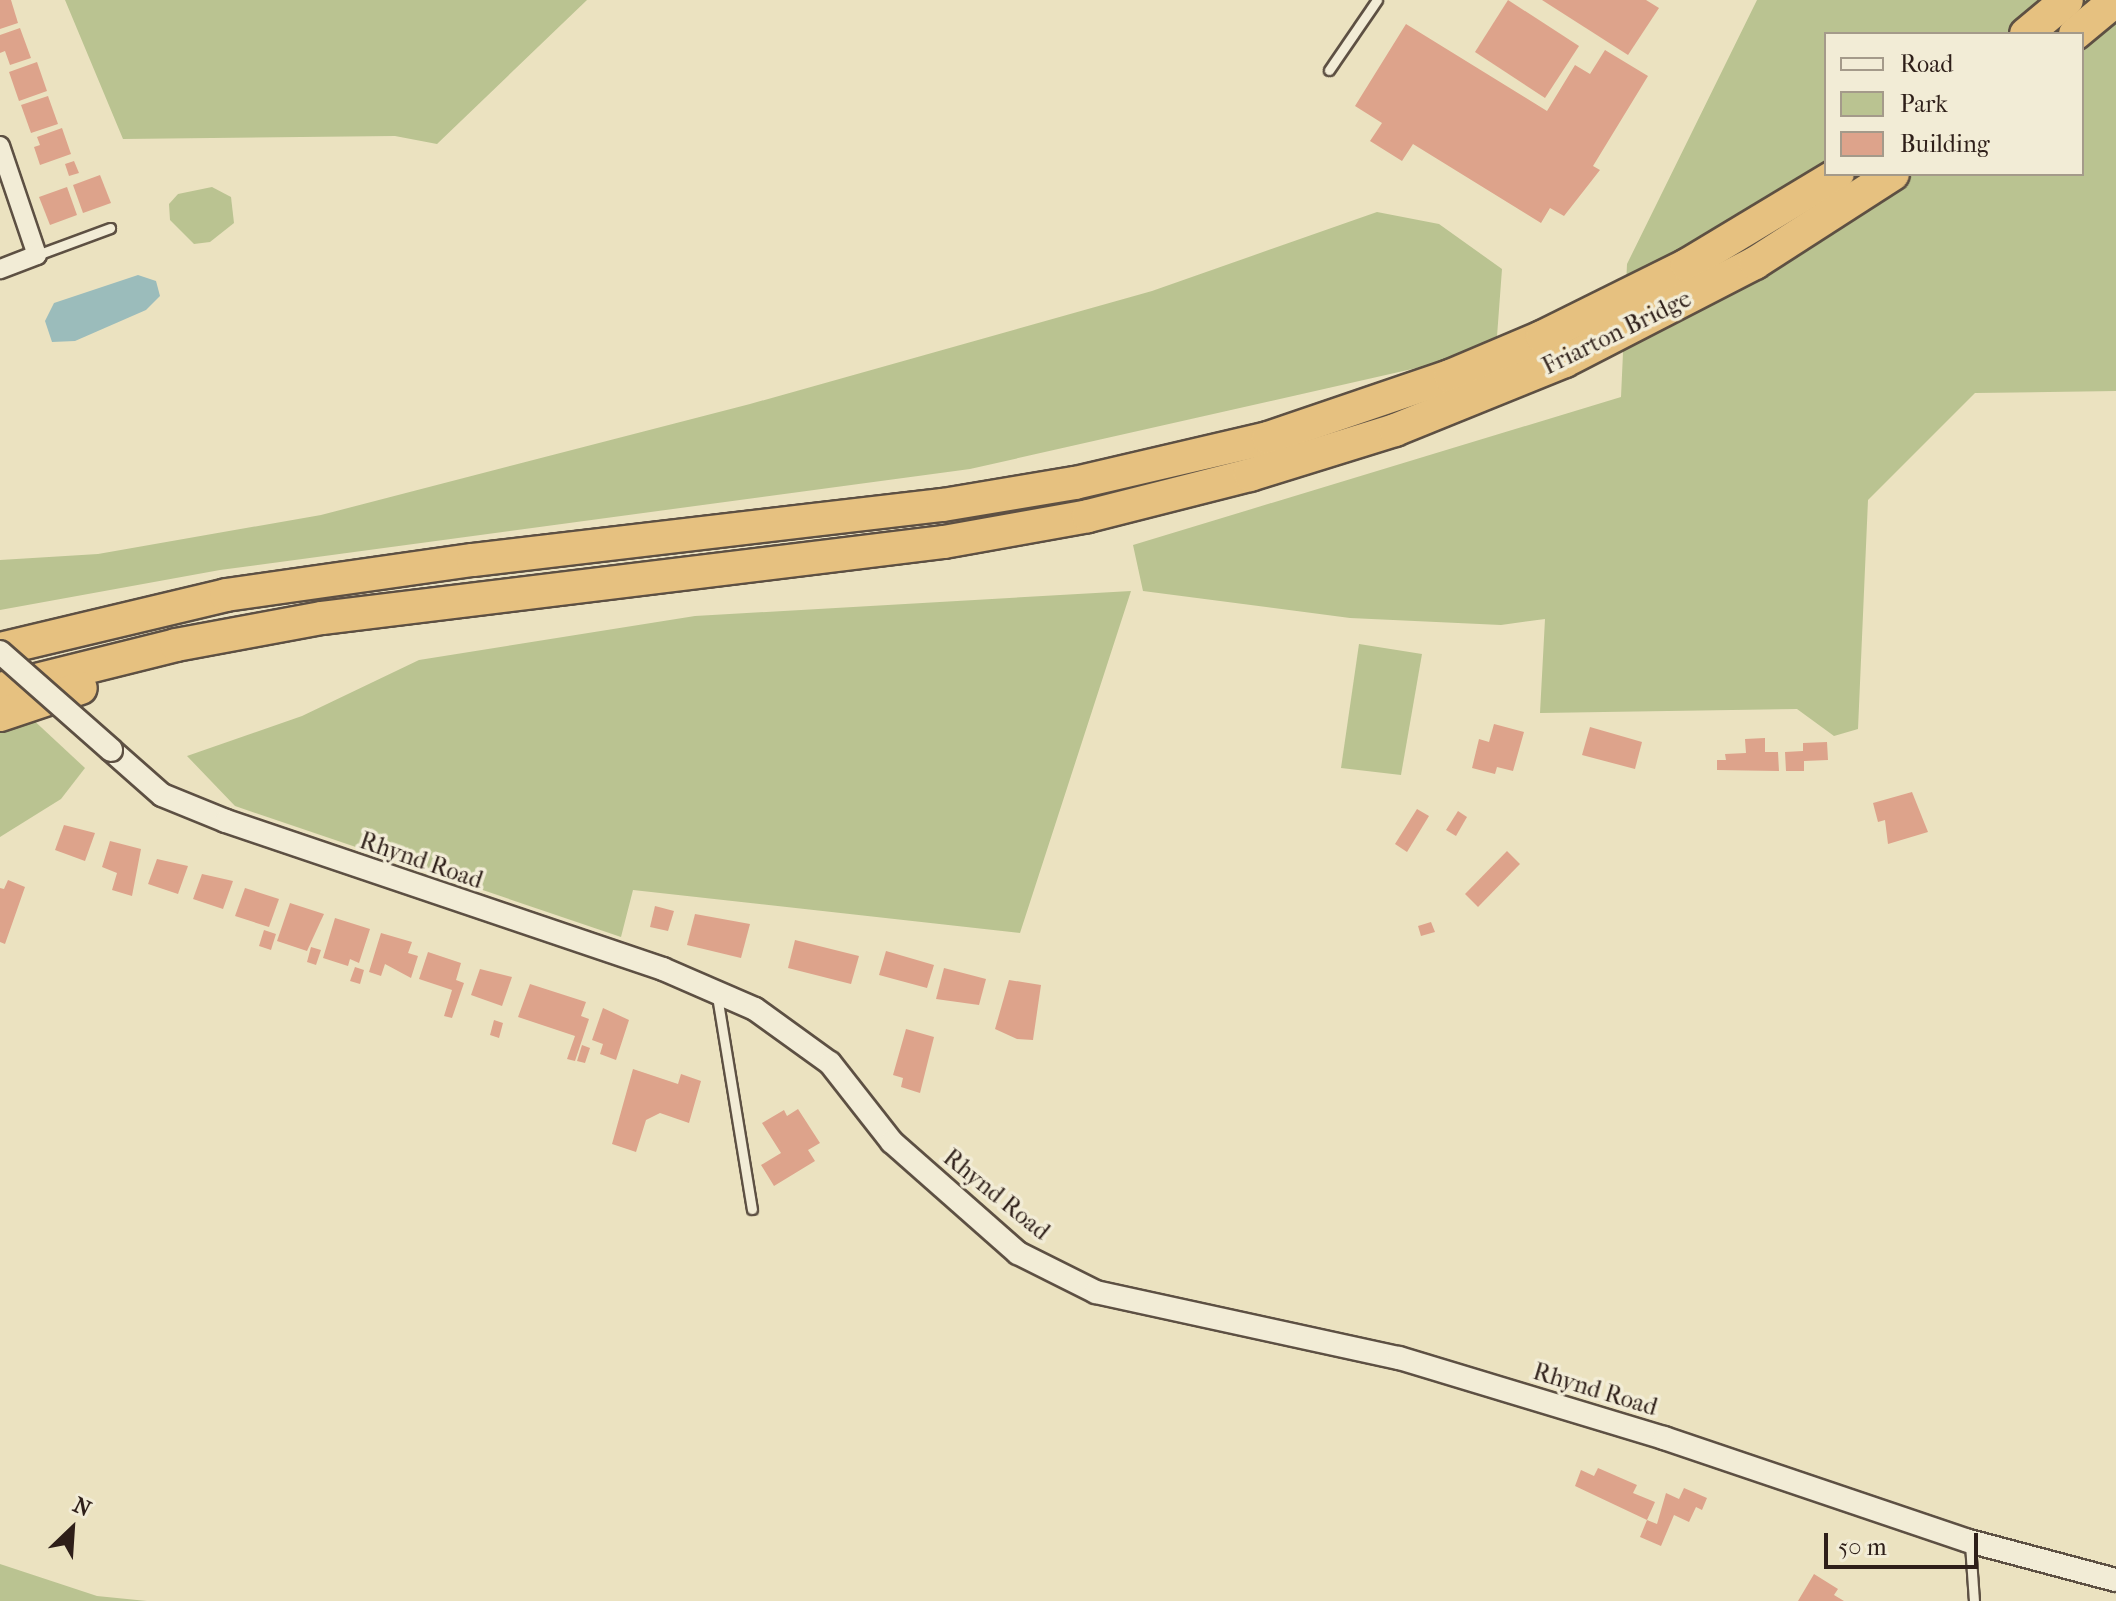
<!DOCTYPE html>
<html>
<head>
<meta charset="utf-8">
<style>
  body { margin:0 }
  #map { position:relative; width:2116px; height:1601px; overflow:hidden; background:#ebe2c0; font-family:"IM FELL French Canon",serif }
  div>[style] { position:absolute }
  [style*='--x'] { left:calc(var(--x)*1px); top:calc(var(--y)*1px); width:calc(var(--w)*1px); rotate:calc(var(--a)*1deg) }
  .green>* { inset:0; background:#bac391 }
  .water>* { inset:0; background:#9bbcbb }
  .building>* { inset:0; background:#dda38b }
  .roads { filter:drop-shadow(2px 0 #5d5043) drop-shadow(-2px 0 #5d5043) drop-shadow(0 2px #5d5043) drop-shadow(0 -2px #5d5043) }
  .service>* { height:9px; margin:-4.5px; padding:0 4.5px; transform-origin:4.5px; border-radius:4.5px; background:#f2ecd6 }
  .minor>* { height:18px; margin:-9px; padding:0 9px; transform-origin:9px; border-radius:9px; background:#f2ecd6 }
  .tertiary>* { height:22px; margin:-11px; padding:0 11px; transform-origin:11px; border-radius:11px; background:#f2ecd6 }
  .motorway>* { height:32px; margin:-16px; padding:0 16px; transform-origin:16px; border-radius:16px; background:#e6c180 }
  .bridges { filter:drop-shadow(2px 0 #5d5043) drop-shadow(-2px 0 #5d5043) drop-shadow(0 2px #5d5043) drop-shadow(0 -2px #5d5043) }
  .tertiary-bridge>* { height:22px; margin:-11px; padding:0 11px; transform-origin:11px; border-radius:11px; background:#f2ecd6 }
  span { translate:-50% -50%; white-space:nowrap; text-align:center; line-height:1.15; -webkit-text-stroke:7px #f2ecd6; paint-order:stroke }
  .street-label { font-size:24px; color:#2e1f19 }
  .legend { position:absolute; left:1824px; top:32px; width:260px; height:144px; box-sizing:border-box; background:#f2ecd6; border:2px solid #a49a8a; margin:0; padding:10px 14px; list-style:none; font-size:24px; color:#2e1f19 }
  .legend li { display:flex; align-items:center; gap:16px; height:40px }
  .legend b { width:40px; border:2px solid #a49a8a }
  .north { position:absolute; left:32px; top:1489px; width:80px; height:80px; -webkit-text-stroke:6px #f2ecd6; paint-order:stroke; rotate:25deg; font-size:22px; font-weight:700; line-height:32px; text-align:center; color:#2e1f19 }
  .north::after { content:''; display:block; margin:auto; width:28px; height:36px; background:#2e1f19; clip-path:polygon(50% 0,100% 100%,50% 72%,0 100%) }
  .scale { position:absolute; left:1824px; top:1533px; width:154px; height:36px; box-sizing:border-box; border:4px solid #2e1f19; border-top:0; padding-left:10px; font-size:24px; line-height:28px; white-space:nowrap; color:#2e1f19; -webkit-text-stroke:6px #f2ecd6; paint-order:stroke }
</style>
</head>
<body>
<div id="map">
  <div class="green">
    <i style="clip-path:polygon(65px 0,587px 0,437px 144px,395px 136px,123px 139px)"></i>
    <i style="clip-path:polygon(evenodd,1757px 0,2116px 0,2116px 391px,1975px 393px,1868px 500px,1858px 729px,1834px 736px,1797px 709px,1540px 713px,1545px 619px,1501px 625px,1350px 618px,1143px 591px,1133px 545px,1621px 397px,1627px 264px,1757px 0,1826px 34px,2082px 34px,2082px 174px,1826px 174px,1826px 34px)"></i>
    <i style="clip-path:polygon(212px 187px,231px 197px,234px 223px,210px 242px,194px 244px,170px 220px,169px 204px,178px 194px)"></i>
    <i style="clip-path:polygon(1377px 212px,1439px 224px,1502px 269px,1496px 350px,970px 469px,220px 570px,0 610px,0 560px,98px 554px,321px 515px,750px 404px,1152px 291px)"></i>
    <i style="clip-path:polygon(1131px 591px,1020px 933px,633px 890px,621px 937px,235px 806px,187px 756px,302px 716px,419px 660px,695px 616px)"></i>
    <i style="clip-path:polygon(1359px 644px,1422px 654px,1401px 775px,1341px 768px)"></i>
    <i style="clip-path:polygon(28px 715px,85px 768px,61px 799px,0 837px,0 727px)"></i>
    <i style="clip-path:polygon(0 1564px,97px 1596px,147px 1601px,0 1601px)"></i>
  </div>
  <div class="water">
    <i style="clip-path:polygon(138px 275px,156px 281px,160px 296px,146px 310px,75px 341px,52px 342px,45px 321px,54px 303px)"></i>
  </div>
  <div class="building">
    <i style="clip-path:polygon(0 0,11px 0,18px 23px,0 29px)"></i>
    <i style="clip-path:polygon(1508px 0,1579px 46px,1545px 98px,1475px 52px)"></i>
    <i style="clip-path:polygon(1542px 0,1646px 0,1659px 8px,1628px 55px)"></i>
    <i style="clip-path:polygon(1406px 24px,1547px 111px,1575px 65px,1590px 74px,1605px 50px,1648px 76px,1593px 166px,1600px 170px,1564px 216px,1550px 208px,1541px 223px,1413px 144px,1402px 161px,1370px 141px,1382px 123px,1355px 106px)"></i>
    <i style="clip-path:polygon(20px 28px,31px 58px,10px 65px,5px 51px,0 53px,0 35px)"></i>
    <i style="clip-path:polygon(37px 62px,47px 91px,19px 101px,9px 72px)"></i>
    <i style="clip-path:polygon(48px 96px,58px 124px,31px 133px,21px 105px)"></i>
    <i style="clip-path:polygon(62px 128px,71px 154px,40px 165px,34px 147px,40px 145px,37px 137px)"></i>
    <i style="clip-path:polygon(74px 161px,79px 173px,69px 176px,65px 164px)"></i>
    <i style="clip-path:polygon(100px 175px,111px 203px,83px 213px,73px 185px)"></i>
    <i style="clip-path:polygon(67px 187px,77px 215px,50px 225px,39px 197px)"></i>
    <i style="clip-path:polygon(1494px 724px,1524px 732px,1513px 771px,1497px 767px,1495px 774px,1472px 768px,1479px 739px,1489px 742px)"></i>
    <i style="clip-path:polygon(1590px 727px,1642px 742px,1635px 769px,1582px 755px)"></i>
    <i style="clip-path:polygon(1765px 738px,1765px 752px,1778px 752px,1779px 771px,1717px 770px,1717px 760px,1726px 760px,1725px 754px,1746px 753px,1745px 739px)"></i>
    <i style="clip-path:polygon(1827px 742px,1828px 760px,1804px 761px,1804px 771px,1786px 771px,1785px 752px,1803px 751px,1803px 743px)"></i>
    <i style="clip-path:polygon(1912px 792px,1928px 832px,1888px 844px,1885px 820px,1878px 822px,1873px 803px)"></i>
    <i style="clip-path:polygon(1417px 809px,1429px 816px,1407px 852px,1395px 844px)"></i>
    <i style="clip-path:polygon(1458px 811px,1467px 817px,1456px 836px,1446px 830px)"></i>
    <i style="clip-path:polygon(64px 825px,95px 833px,85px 861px,55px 850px)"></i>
    <i style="clip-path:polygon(110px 841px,141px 849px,132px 896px,112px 890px,117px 873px,102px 867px)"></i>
    <i style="clip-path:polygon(1507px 851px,1520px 864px,1478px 907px,1465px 894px)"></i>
    <i style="clip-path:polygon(157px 859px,188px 866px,178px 894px,148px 884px)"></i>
    <i style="clip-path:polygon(202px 874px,233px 881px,223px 909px,193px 899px)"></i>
    <i style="clip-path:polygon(8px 880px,25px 887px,5px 944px,0 942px,0 888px,4px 889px)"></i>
    <i style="clip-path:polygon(245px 888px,279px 899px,269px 927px,235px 916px)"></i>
    <i style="clip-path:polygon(290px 903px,324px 914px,307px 951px,277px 941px)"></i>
    <i style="clip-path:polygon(655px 906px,674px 911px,668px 931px,650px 927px)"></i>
    <i style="clip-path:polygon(695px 914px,750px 924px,741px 958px,687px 945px)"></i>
    <i style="clip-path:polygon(335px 918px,370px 929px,359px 963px,350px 959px,348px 966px,323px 958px)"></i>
    <i style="clip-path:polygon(1431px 922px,1435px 932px,1421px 936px,1418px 926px)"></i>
    <i style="clip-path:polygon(264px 930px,276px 934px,271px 950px,259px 946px)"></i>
    <i style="clip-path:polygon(381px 933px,412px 942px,408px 953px,418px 956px,411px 978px,385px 964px,381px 976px,369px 972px)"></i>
    <i style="clip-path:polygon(795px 940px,859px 956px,851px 984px,788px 968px)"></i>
    <i style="clip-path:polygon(311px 947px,321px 950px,316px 965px,307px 962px)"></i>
    <i style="clip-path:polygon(886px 951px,934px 965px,927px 988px,879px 975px)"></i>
    <i style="clip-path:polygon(428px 952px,461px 963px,456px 980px,464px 983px,452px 1018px,444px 1016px,452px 990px,419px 979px)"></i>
    <i style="clip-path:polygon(355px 967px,364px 970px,360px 984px,350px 981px)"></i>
    <i style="clip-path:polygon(944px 968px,986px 979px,979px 1005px,936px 999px)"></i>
    <i style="clip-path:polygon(480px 969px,512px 977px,502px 1006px,471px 995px)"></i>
    <i style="clip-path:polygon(1009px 980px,1041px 985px,1033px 1040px,1017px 1039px,995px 1029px)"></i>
    <i style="clip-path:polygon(530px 984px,586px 1002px,581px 1016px,589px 1019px,575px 1061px,567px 1059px,575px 1036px,518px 1017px)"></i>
    <i style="clip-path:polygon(603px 1008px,629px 1020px,616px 1060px,600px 1054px,603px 1044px,592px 1040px)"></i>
    <i style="clip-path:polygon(494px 1020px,503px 1023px,499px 1038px,490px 1035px)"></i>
    <i style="clip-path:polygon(906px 1029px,934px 1037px,920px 1093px,901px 1087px,903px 1078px,893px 1075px)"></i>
    <i style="clip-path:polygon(582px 1045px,590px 1048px,585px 1063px,577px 1061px)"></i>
    <i style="clip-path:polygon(633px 1069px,678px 1084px,681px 1074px,701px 1081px,689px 1123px,660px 1113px,646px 1120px,636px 1152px,612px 1144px)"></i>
    <i style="clip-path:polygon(798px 1109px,820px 1143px,808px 1150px,815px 1161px,774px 1186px,761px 1165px,781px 1153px,762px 1123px,784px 1110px,787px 1116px)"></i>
    <i style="clip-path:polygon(1598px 1468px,1637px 1485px,1633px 1493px,1655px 1502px,1647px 1520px,1575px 1486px,1581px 1470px,1594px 1476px)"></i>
    <i style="clip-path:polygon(1684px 1488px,1707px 1498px,1702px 1510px,1696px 1507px,1689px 1522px,1674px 1515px,1661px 1546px,1640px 1537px,1647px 1520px,1657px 1524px,1666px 1493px,1679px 1499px)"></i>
    <i style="clip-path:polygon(1814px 1574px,1838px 1589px,1834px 1595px,1844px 1601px,1798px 1601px)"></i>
  </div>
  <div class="roads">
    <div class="service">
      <i style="--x:1329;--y:70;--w:85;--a:-55.6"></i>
      <i style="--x:37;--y:255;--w:78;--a:-20.3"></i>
      <i style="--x:717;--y:996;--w:216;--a:80.7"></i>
      <i style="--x:1970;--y:1544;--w:57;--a:86"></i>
    </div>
    <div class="minor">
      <i style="--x:0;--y:146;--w:115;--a:71.3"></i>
      <i style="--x:37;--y:255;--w:40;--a:159"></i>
    </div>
    <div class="tertiary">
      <i style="--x:111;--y:750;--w:68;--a:41.4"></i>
      <i style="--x:162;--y:795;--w:69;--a:22.1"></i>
      <i style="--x:226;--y:821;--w:461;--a:18.7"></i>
      <i style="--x:663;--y:969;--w:100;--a:23.5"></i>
      <i style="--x:755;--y:1009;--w:92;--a:35.8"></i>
      <i style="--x:830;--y:1063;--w:100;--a:51.9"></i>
      <i style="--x:892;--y:1142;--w:168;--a:41.4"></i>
      <i style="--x:1018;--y:1253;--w:87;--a:26.6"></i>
      <i style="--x:1096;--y:1292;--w:310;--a:12.3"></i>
      <i style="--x:1399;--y:1358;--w:277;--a:16.8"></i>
      <i style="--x:1664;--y:1438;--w:322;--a:18.7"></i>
      <i style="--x:1969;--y:1541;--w:152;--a:14.9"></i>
    </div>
    <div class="motorway">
      <i style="--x:2026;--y:34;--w:53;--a:-39.7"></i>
      <i style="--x:2075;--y:34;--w:53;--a:-39.7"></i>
      <i style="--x:0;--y:649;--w:232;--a:-13.4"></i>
      <i style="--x:226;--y:595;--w:249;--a:-8.1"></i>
      <i style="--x:473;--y:560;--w:473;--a:-6.7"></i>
      <i style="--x:943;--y:505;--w:134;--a:-9.5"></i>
      <i style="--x:1075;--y:483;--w:198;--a:-13.1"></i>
      <i style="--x:1268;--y:438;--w:192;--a:-18.8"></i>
      <i style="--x:1450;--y:376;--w:100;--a:-23"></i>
      <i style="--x:1542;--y:337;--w:162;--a:-26.4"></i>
      <i style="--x:1687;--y:265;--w:176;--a:-31.1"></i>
      <i style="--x:0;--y:689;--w:181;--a:-14"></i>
      <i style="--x:176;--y:645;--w:148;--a:-10.5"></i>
      <i style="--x:322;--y:618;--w:627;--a:-6.97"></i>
      <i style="--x:944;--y:542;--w:146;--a:-10.2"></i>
      <i style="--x:1088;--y:516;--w:167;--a:-14.2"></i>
      <i style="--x:1250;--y:475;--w:152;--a:-17.2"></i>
      <i style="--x:1395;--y:430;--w:183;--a:-22.1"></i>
      <i style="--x:1565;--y:361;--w:214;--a:-27.3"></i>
      <i style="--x:1755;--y:263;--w:164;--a:-32.8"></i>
      <i style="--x:0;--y:715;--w:85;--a:-18.4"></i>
    </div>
  </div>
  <div class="bridges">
    <div class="tertiary-bridge">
      <i style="--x:0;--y:652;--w:148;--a:41.4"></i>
    </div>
  </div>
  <div class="street-label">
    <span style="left:1617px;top:333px;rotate:-26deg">Friarton Bridge</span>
    <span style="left:421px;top:861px;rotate:19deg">Rhynd Road</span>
    <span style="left:996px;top:1195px;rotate:39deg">Rhynd Road</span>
    <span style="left:1595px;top:1390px;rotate:17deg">Rhynd Road</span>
  </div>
  <ul class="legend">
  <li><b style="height:10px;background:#f2ecd6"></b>Road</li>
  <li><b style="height:22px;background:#bac391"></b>Park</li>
  <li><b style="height:22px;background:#dda38b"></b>Building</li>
  </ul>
  <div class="north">N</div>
  <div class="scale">50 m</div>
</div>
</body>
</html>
